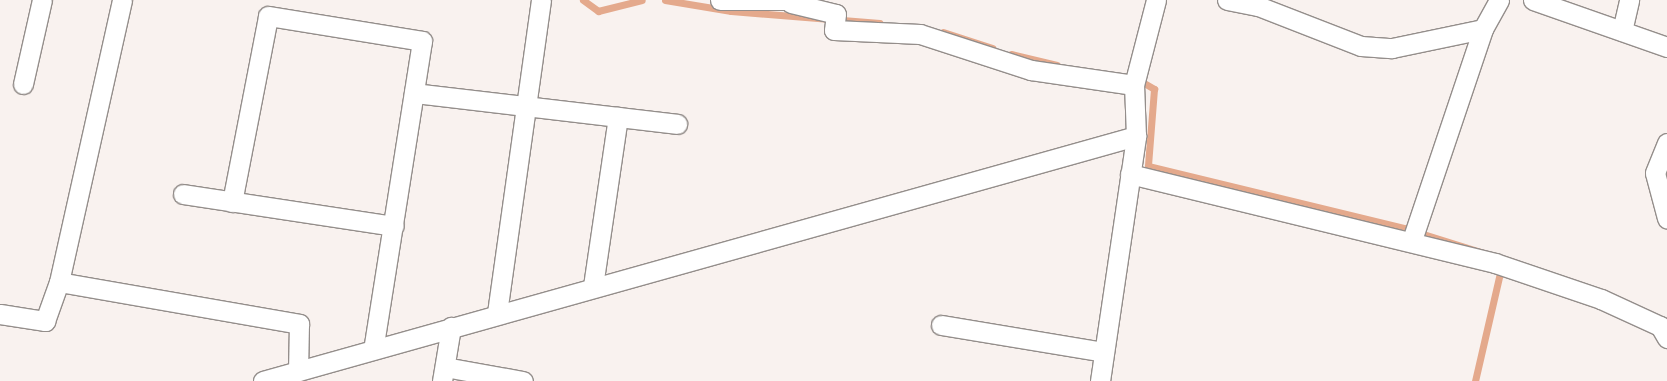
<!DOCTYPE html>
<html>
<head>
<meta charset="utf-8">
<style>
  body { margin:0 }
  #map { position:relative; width:1667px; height:381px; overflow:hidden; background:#f9f2ef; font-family:"Archivo Narrow",sans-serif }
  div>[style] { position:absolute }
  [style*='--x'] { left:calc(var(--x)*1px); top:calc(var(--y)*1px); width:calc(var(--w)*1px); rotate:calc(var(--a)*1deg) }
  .stream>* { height:7px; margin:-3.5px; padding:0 3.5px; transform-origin:3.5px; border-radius:3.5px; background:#e4a98c }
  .roads { filter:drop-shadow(1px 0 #948e8b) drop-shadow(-1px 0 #948e8b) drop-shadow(0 1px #948e8b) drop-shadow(0 -1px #948e8b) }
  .street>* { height:19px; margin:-9.5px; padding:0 9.5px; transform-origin:9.5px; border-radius:9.5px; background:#fff }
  span { translate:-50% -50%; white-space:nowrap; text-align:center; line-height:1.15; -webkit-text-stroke:5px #fff; paint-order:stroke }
</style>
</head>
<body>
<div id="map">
  <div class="stream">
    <i style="--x:583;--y:0;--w:19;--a:36"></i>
    <i style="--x:598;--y:11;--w:45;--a:-14"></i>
    <i style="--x:665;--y:0;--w:67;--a:9.5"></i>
    <i style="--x:731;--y:11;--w:149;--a:4.6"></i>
    <i style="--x:943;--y:32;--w:52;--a:18.1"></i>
    <i style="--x:1011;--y:54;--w:47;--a:13.4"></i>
    <i style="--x:1137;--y:79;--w:20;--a:30"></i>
    <i style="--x:1154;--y:89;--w:77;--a:94.5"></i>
    <i style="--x:1148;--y:166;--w:263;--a:13.6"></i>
    <i style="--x:1404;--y:228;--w:107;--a:17.4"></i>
    <i style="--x:1475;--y:381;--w:111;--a:-77"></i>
  </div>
  <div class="roads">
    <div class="street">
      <i style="--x:720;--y:0;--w:72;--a:0"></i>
      <i style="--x:1227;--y:0;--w:32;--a:11"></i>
      <i style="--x:1258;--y:6;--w:110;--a:21.2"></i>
      <i style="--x:1361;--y:46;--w:31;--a:4"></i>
      <i style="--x:1392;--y:48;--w:93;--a:-11.8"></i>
      <i style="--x:1533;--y:0;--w:142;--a:19.3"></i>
      <i style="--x:791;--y:3;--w:46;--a:13.7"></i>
      <i style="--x:836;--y:14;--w:16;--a:97"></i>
      <i style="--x:834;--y:30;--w:86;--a:2.7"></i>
      <i style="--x:920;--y:34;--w:117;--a:18"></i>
      <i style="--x:1031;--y:70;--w:104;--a:8.3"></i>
      <i style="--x:1622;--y:31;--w:32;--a:-77"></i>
      <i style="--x:23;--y:84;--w:86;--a:-77.3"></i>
      <i style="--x:414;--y:93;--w:265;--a:6.7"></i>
      <i style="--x:1667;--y:143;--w:32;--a:112"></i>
      <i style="--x:1655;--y:173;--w:47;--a:75.1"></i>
      <i style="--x:1130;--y:174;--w:376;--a:13.7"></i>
      <i style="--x:1495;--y:263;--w:112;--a:18.8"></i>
      <i style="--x:1601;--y:299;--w:65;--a:24.6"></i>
      <i style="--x:1660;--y:326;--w:14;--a:60"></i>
      <i style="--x:183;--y:194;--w:213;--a:8.6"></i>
      <i style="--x:232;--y:202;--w:189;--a:-79"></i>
      <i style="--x:268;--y:16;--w:156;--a:9.2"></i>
      <i style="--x:422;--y:41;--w:312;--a:99"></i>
      <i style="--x:1412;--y:240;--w:223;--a:-71.4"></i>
      <i style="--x:1483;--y:29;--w:33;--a:-61"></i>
      <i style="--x:59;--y:282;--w:244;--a:9.9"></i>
      <i style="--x:299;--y:324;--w:47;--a:91.2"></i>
      <i style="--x:593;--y:286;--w:171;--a:-81.6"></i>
      <i style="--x:497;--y:313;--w:316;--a:-82"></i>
      <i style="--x:0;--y:314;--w:46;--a:8.8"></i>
      <i style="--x:45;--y:321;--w:41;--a:-70.3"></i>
      <i style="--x:59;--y:282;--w:289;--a:-77.4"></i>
      <i style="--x:941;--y:325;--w:165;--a:9.4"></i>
      <i style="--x:445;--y:367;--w:79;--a:10.2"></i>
      <i style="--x:263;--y:381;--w:907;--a:-15.68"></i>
      <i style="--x:442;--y:381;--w:55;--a:-80.5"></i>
      <i style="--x:1100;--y:381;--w:248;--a:-81.6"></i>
      <i style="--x:1136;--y:136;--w:51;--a:-92.2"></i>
      <i style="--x:1134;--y:85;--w:88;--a:-75.5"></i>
    </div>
  </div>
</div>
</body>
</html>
